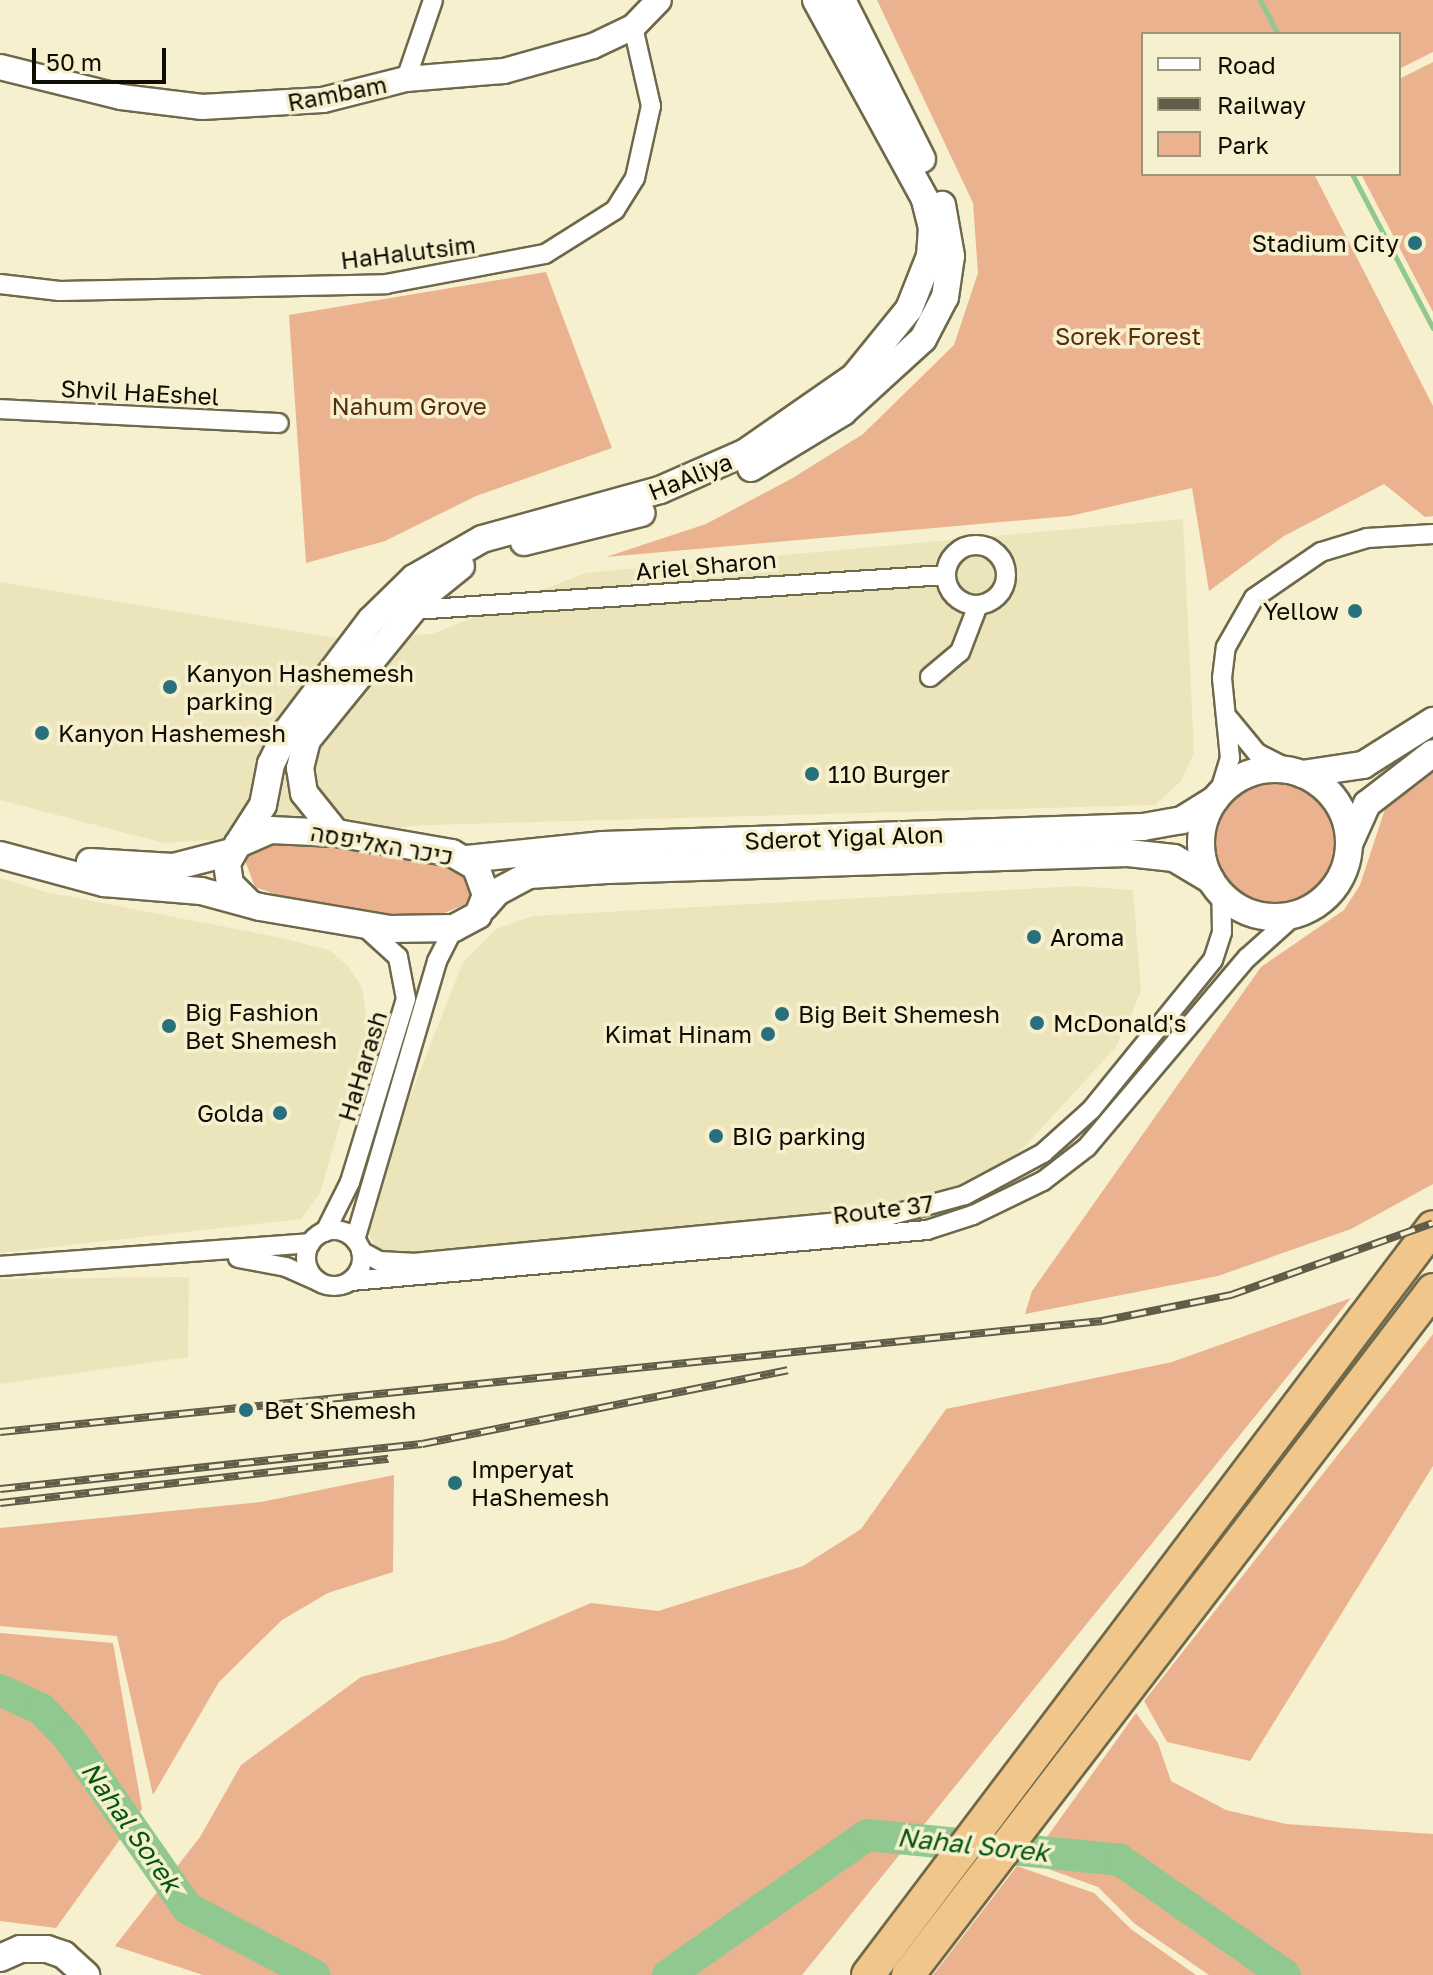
<!DOCTYPE html>
<html>
<head>
<meta charset="utf-8">
<style>
  body { margin:0 }
  #map { position:relative; width:1433px; height:1975px; overflow:hidden; background:#f6f0ce; font-family:"Golos Text",Heebo,sans-serif }
  div>[style] { position:absolute }
  [style*='--x'] { left:calc(var(--x)*1px); top:calc(var(--y)*1px); width:calc(var(--w)*1px); rotate:calc(var(--a)*1deg) }
  .built>* { inset:0; background:#ece4bb }
  .green>* { inset:0; background:#ebb28f }
  .round { border-radius:50% }
  .stream>* { height:5px; margin:-2.5px; padding:0 2.5px; transform-origin:2.5px; border-radius:2.5px; background:#90c88f }
  .river>* { height:32px; margin:-16px; padding:0 16px; transform-origin:16px; border-radius:16px; background:#90c88f }
  .roads { filter:drop-shadow(2px 0 #6f694b) drop-shadow(-2px 0 #6f694b) drop-shadow(0 2px #6f694b) drop-shadow(0 -2px #6f694b) }
  .minor>* { height:18px; margin:-9px; padding:0 9px; transform-origin:9px; border-radius:9px; background:#fff }
  .minor>.ring { margin:-9px; padding:0; box-sizing:content-box; background:none; border:18px solid #fff; border-radius:50% }
  .tertiary>* { height:24px; margin:-12px; padding:0 12px; transform-origin:12px; border-radius:12px; background:#fff }
  .secondary>* { height:26px; margin:-13px; padding:0 13px; transform-origin:13px; border-radius:13px; background:#fff }
  .secondary>.ring { margin:-13px; padding:0; box-sizing:content-box; background:none; border:26px solid #fff; border-radius:50% }
  .trunk>* { height:32px; margin:-16px; padding:0 16px; transform-origin:16px; border-radius:16px; background:#f0c68a }
  .rail>* { height:8px; margin-top:-4px; transform-origin:0; background:repeating-linear-gradient(90deg,#f6f0ce 0 15px,#605c4a 0 30px); box-sizing:border-box; border-block:2px solid #605c4a }
  .dots>* { width:22px; height:22px; translate:-50% -50%; box-sizing:border-box; border:4px solid #f6f0ce; border-radius:50% }
  span { translate:-50% -50%; white-space:nowrap; text-align:center; line-height:1.15; -webkit-text-stroke:7px #f6f0ce; paint-order:stroke }
  .street-label { font-size:24px; color:#0f0c03 }
  .poi-label { font-size:24px; color:#0f0c03 }
  .right { translate:-100% -50%; text-align:right }
  .left { translate:0 -50%; text-align:left }
  .park-label { font-size:24px; color:#582d0d }
  .water-label { font-size:26px; color:#00580e; font-style:italic }
  .legend { position:absolute; left:1141px; top:32px; width:260px; height:144px; box-sizing:border-box; background:#f6f0ce; border:2px solid #9a957d; margin:0; padding:10px 14px; list-style:none; font-size:24px; color:#0f0c03 }
  .legend li { display:flex; align-items:center; gap:16px; height:40px }
  .legend b { width:40px; border:2px solid #9a957d }
  .scale { position:absolute; left:32px; top:48px; width:134px; height:36px; box-sizing:border-box; border:4px solid #0f0c03; border-top:0; padding-left:10px; font-size:24px; line-height:28px; white-space:nowrap; color:#0f0c03; -webkit-text-stroke:6px #f6f0ce; paint-order:stroke }
</style>
</head>
<body>
<div id="map">
  <div class="built">
    <i style="clip-path:polygon(1183px 519px,1194px 753px,1181px 781px,1155px 805px,429px 825px,164px 843px,0 800px,0 582px,337px 638px,432px 634px,585px 573px)"></i>
    <i style="clip-path:polygon(0 878px,46px 892px,281px 938px,329px 950px,347px 965px,362px 987px,368px 1028px,320px 1193px,301px 1219px,0 1253px)"></i>
    <i style="clip-path:polygon(1078px 886px,1133px 890px,1141px 991px,1130px 1018px,1115px 1048px,1027px 1144px,1000px 1170px,960px 1196px,397px 1261px,378px 1251px,366px 1229px,367px 1206px,463px 962px,496px 929px,533px 916px)"></i>
    <i style="clip-path:polygon(189px 1277px,188px 1357px,0 1384px,0 1279px)"></i>
  </div>
  <div class="green">
    <i style="clip-path:polygon(877px 0,1433px 0,1433px 52px,1399px 69px,1399px 34px,1143px 34px,1143px 174px,1314px 174px,1433px 406px,1433px 516px,1425px 517px,1384px 484px,1284px 536px,1209px 591px,1192px 488px,1070px 516px,606px 557px,706px 524px,791px 479px,863px 434px,954px 345px,978px 273px,973px 203px)"></i>
    <i style="clip-path:polygon(1433px 62px,1433px 312px,1361px 174px,1399px 174px,1399px 79px)"></i>
    <i style="clip-path:polygon(546px 272px,612px 448px,476px 496px,385px 541px,306px 563px,289px 315px)"></i>
    <i style="clip-path:polygon(1433px 772px,1433px 1184px,1351px 1229px,1218px 1276px,1025px 1314px,1032px 1291px,1261px 967px,1344px 910px,1360px 885px,1385px 809px)"></i>
    <i class="round" style="left:1213px;top:782px;width:122px;height:122px"></i>
    <i style="clip-path:polygon(305px 840px,433px 860px,467px 875px,471px 902px,437px 916px,395px 915px,288px 899px,255px 887px,244px 858px,251px 848px)"></i>
    <i style="clip-path:polygon(1351px 1298px,802px 1975px,203px 1975px,115px 1946px,200px 1837px,241px 1765px,361px 1677px,504px 1640px,591px 1603px,658px 1611px,803px 1566px,861px 1529px,946px 1409px,1172px 1362px)"></i>
    <i style="clip-path:polygon(1433px 1334px,1433px 1466px,1250px 1761px,1167px 1742px,1144px 1701px)"></i>
    <i style="clip-path:polygon(394px 1475px,393px 1572px,328px 1593px,282px 1620px,219px 1682px,153px 1795px,117px 1636px,0 1626px,0 1528px,261px 1502px)"></i>
    <i style="clip-path:polygon(0 1633px,113px 1643px,142px 1809px,56px 1928px,0 1921px)"></i>
    <i style="clip-path:polygon(1136px 1713px,1158px 1743px,1171px 1781px,1226px 1810px,1286px 1824px,1433px 1834px,1433px 1975px,1209px 1975px,1135px 1924px,1098px 1887px,1029px 1862px)"></i>
    <i style="clip-path:polygon(1017px 1866px,1094px 1893px,1131px 1929px,1196px 1975px,933px 1975px)"></i>
  </div>
  <div class="stream">
    <i style="--x:1260;--y:0;--w:38;--a:62"></i>
    <i style="--x:1352;--y:174;--w:174;--a:62.3"></i>
  </div>
  <div class="river">
    <i style="--x:0;--y:1690;--w:45;--a:24.9"></i>
    <i style="--x:41;--y:1709;--w:40;--a:46"></i>
    <i style="--x:69;--y:1738;--w:207;--a:55.2"></i>
    <i style="--x:187;--y:1908;--w:144;--a:27.8"></i>
    <i style="--x:668;--y:1975;--w:243;--a:-35.1"></i>
    <i style="--x:867;--y:1835;--w:254;--a:5.6"></i>
    <i style="--x:1120;--y:1860;--w:201;--a:34.9"></i>
  </div>
  <div class="roads">
    <div class="minor">
      <i style="--x:406;--y:79;--w:83;--a:-71.1"></i>
      <i style="--x:0;--y:284;--w:60;--a:6.7"></i>
      <i style="--x:60;--y:291;--w:326;--a:-1.2"></i>
      <i style="--x:386;--y:284;--w:162;--a:-10.7"></i>
      <i style="--x:545;--y:254;--w:83;--a:-32.2"></i>
      <i style="--x:615;--y:210;--w:38;--a:-58"></i>
      <i style="--x:635;--y:178;--w:74;--a:-77.5"></i>
      <i style="--x:651;--y:106;--w:81;--a:-102.8"></i>
      <i style="--x:0;--y:409;--w:279;--a:2.9"></i>
      <i class="ring" style="left:946px;top:545px;width:42px;height:42px"></i>
      <i style="--x:413;--y:610;--w:533;--a:-3.76"></i>
      <i style="--x:930;--y:677;--w:39;--a:-40"></i>
      <i style="--x:960;--y:652;--w:50;--a:-69"></i>
      <i style="--x:1229;--y:719;--w:44;--a:50.5"></i>
      <i style="--x:1257;--y:753;--w:37;--a:27"></i>
      <i style="--x:1219;--y:794;--w:38;--a:-73"></i>
      <i style="--x:1230;--y:758;--w:80;--a:-95.7"></i>
      <i style="--x:1222;--y:678;--w:31;--a:-83"></i>
      <i style="--x:1226;--y:647;--w:56;--a:-60.3"></i>
      <i style="--x:1254;--y:598;--w:81;--a:-34.5"></i>
      <i style="--x:1321;--y:552;--w:48;--a:-16.9"></i>
      <i style="--x:1367;--y:538;--w:66;--a:-3.5"></i>
      <i class="ring" style="left:306px;top:1230px;width:38px;height:38px"></i>
      <i style="--x:325;--y:1232;--w:56;--a:-63.4"></i>
      <i style="--x:350;--y:1182;--w:191;--a:-73"></i>
      <i style="--x:406;--y:999;--w:43;--a:-100.8"></i>
      <i style="--x:398;--y:957;--w:42;--a:-137.9"></i>
      <i style="--x:355;--y:1240;--w:291;--a:-73.6"></i>
      <i style="--x:437;--y:961;--w:37;--a:-63"></i>
      <i style="--x:361;--y:1251;--w:21;--a:29"></i>
      <i style="--x:379;--y:1261;--w:33;--a:3"></i>
      <i style="--x:412;--y:1263;--w:470;--a:-5.5"></i>
      <i style="--x:880;--y:1218;--w:88;--a:-15.1"></i>
      <i style="--x:965;--y:1195;--w:89;--a:-28.3"></i>
      <i style="--x:1043;--y:1153;--w:64;--a:-41.9"></i>
      <i style="--x:1091;--y:1110;--w:193;--a:-50.9"></i>
      <i style="--x:1213;--y:960;--w:29;--a:-72"></i>
      <i style="--x:1222;--y:932;--w:39;--a:-91"></i>
      <i style="--x:238;--y:1258;--w:49;--a:10.6"></i>
      <i style="--x:286;--y:1267;--w:34;--a:24"></i>
      <i style="--x:0;--y:1266;--w:311;--a:-4.2"></i>
      <i style="--x:351;--y:1281;--w:578;--a:-5.06"></i>
      <i style="--x:927;--y:1230;--w:48;--a:-18.1"></i>
      <i style="--x:973;--y:1215;--w:78;--a:-25.9"></i>
      <i style="--x:1043;--y:1181;--w:56;--a:-37.7"></i>
      <i style="--x:1087;--y:1147;--w:248;--a:-49.8"></i>
      <i style="--x:1247;--y:958;--w:66;--a:-41.9"></i>
    </div>
    <div class="tertiary">
      <i style="--x:0;--y:67;--w:125;--a:13.9"></i>
      <i style="--x:121;--y:97;--w:82;--a:7"></i>
      <i style="--x:202;--y:107;--w:121;--a:-3.3"></i>
      <i style="--x:323;--y:100;--w:86;--a:-14.2"></i>
      <i style="--x:406;--y:79;--w:98;--a:-4.7"></i>
      <i style="--x:504;--y:71;--w:92;--a:-15.7"></i>
      <i style="--x:593;--y:46;--w:44;--a:-25.4"></i>
      <i style="--x:633;--y:27;--w:37;--a:-46"></i>
    </div>
    <div class="secondary">
      <i style="--x:842;--y:0;--w:178;--a:63.3"></i>
      <i style="--x:751;--y:468;--w:108;--a:-31.3"></i>
      <i style="--x:843;--y:412;--w:108;--a:-42.4"></i>
      <i style="--x:923;--y:339;--w:47;--a:-62.4"></i>
      <i style="--x:945;--y:297;--w:41;--a:-81.7"></i>
      <i style="--x:951;--y:256;--w:52;--a:-100"></i>
      <i style="--x:524;--y:542;--w:121;--a:-13.9"></i>
      <i class="ring" style="left:1201px;top:769px;width:122px;height:122px"></i>
      <i style="--x:1302;--y:774;--w:62;--a:-8.4"></i>
      <i style="--x:1363;--y:765;--w:83;--a:-32.2"></i>
      <i style="--x:336;--y:833;--w:51;--a:-128.7"></i>
      <i style="--x:304;--y:793;--w:25;--a:-99"></i>
      <i style="--x:300;--y:768;--w:29;--a:-76"></i>
      <i style="--x:307;--y:740;--w:187;--a:-50.9"></i>
      <i style="--x:425;--y:595;--w:46;--a:-38.9"></i>
      <i style="--x:1350;--y:842;--w:42;--a:-65.9"></i>
      <i style="--x:1367;--y:804;--w:83;--a:-37.7"></i>
      <i style="--x:238;--y:844;--w:46;--a:-57.3"></i>
      <i style="--x:263;--y:805;--w:42;--a:-79"></i>
      <i style="--x:271;--y:764;--w:37;--a:-64"></i>
      <i style="--x:287;--y:731;--w:139;--a:-52.9"></i>
      <i style="--x:371;--y:620;--w:60;--a:-44.3"></i>
      <i style="--x:414;--y:578;--w:78;--a:-29.8"></i>
      <i style="--x:482;--y:539;--w:185;--a:-15.4"></i>
      <i style="--x:660;--y:490;--w:94;--a:-23.8"></i>
      <i style="--x:746;--y:452;--w:131;--a:-34.8"></i>
      <i style="--x:854;--y:377;--w:87;--a:-51"></i>
      <i style="--x:909;--y:309;--w:57;--a:-68.4"></i>
      <i style="--x:930;--y:256;--w:28;--a:-86"></i>
      <i style="--x:932;--y:228;--w:30;--a:-104"></i>
      <i style="--x:925;--y:199;--w:227;--a:-118.7"></i>
      <i style="--x:0;--y:855;--w:108;--a:15.1"></i>
      <i style="--x:104;--y:883;--w:97;--a:4.7"></i>
      <i style="--x:201;--y:891;--w:61;--a:15.2"></i>
      <i style="--x:260;--y:907;--w:132;--a:9.6"></i>
      <i style="--x:390;--y:929;--w:64;--a:-0.9"></i>
      <i style="--x:454;--y:928;--w:27;--a:-28"></i>
      <i style="--x:478;--y:915;--w:22;--a:-68"></i>
      <i style="--x:486;--y:895;--w:30;--a:-110"></i>
      <i style="--x:476;--y:867;--w:28;--a:-150"></i>
      <i style="--x:452;--y:853;--w:118;--a:-170.2"></i>
      <i style="--x:336;--y:833;--w:66;--a:-177.4"></i>
      <i style="--x:270;--y:830;--w:35;--a:156"></i>
      <i style="--x:238;--y:844;--w:22;--a:120"></i>
      <i style="--x:227;--y:863;--w:21;--a:82"></i>
      <i style="--x:230;--y:884;--w:28;--a:45"></i>
      <i style="--x:467;--y:859;--w:137;--a:-5.9"></i>
      <i style="--x:603;--y:845;--w:540;--a:-1.91"></i>
      <i style="--x:1143;--y:827;--w:40;--a:-10"></i>
      <i style="--x:1182;--y:820;--w:39;--a:-32"></i>
      <i style="--x:90;--y:862;--w:83;--a:3.4"></i>
      <i style="--x:173;--y:867;--w:61;--a:-14.3"></i>
      <i style="--x:484;--y:907;--w:20;--a:-49"></i>
      <i style="--x:497;--y:892;--w:36;--a:-28"></i>
      <i style="--x:529;--y:875;--w:78;--a:-3.7"></i>
      <i style="--x:607;--y:870;--w:521;--a:-1.87"></i>
      <i style="--x:1128;--y:853;--w:46;--a:6.2"></i>
      <i style="--x:1174;--y:858;--w:43;--a:30.7"></i>
      <i style="--x:0;--y:1958;--w:22;--a:-24"></i>
      <i style="--x:20;--y:1949;--w:27;--a:0"></i>
      <i style="--x:47;--y:1949;--w:18;--a:19"></i>
      <i style="--x:64;--y:1955;--w:30;--a:42"></i>
    </div>
    <div class="trunk">
      <i style="--x:868;--y:1975;--w:937;--a:-52.93"></i>
      <i style="--x:908;--y:1975;--w:863;--a:-52.53"></i>
    </div>
  </div>
  <div class="rail">
    <i style="--x:0;--y:1432;--w:1108;--a:-5.75"></i>
    <i style="--x:1102;--y:1321;--w:132;--a:-11.4"></i>
    <i style="--x:1231;--y:1295;--w:214;--a:-19.6"></i>
    <i style="--x:0;--y:1489;--w:424;--a:-6.1"></i>
    <i style="--x:422;--y:1444;--w:373;--a:-11.4"></i>
    <i style="--x:0;--y:1503;--w:391;--a:-6.5"></i>
  </div>
  <div class="dots">
    <i style="left:1415px;top:243px;background:#29707d"></i>
    <i style="left:1355px;top:611px;background:#29707d"></i>
    <i style="left:170px;top:687px;background:#29707d"></i>
    <i style="left:42px;top:733px;background:#29707d"></i>
    <i style="left:812px;top:774px;background:#29707d"></i>
    <i style="left:1034px;top:937px;background:#29707d"></i>
    <i style="left:782px;top:1014px;background:#29707d"></i>
    <i style="left:1037px;top:1023px;background:#29707d"></i>
    <i style="left:169px;top:1026px;background:#29707d"></i>
    <i style="left:768px;top:1034px;background:#29707d"></i>
    <i style="left:280px;top:1113px;background:#29707d"></i>
    <i style="left:716px;top:1136px;background:#29707d"></i>
    <i style="left:246px;top:1410px;background:#29707d"></i>
    <i style="left:455px;top:1483px;background:#29707d"></i>
  </div>
  <div class="street-label">
    <span style="left:337px;top:93px;rotate:-11deg">Rambam</span>
    <span style="left:408px;top:252px;rotate:-7deg">HaHalutsim</span>
    <span style="left:140px;top:392px;rotate:3deg">Shvil HaEshel</span>
    <span style="left:690px;top:476px;rotate:-22deg">HaAliya</span>
    <span style="left:706px;top:565px;rotate:-5deg">Ariel Sharon</span>
    <span style="left:844px;top:837px;rotate:-2deg">Sderot Yigal Alon</span>
    <span style="left:382px;top:844px;rotate:10deg">כיכר האליפסה</span>
    <span style="left:362px;top:1066px;rotate:-73deg">HaHarash</span>
    <span style="left:883px;top:1209px;rotate:-7deg">Route 37</span>
  </div>
  <div class="poi-label">
    <span class="right" style="left:1399px;top:243px">Stadium City</span>
    <span class="right" style="left:1339px;top:611px">Yellow</span>
    <span class="left" style="left:186px;top:687px">Kanyon Hashemesh<br>parking</span>
    <span class="left" style="left:58px;top:733px">Kanyon Hashemesh</span>
    <span class="left" style="left:828px;top:774px">110 Burger</span>
    <span class="left" style="left:1050px;top:937px">Aroma</span>
    <span class="left" style="left:185px;top:1026px">Big Fashion<br>Bet Shemesh</span>
    <span class="left" style="left:798px;top:1014px">Big Beit Shemesh</span>
    <span class="left" style="left:1053px;top:1023px">McDonald's</span>
    <span class="right" style="left:752px;top:1034px">Kimat Hinam</span>
    <span class="right" style="left:264px;top:1113px">Golda</span>
    <span class="left" style="left:732px;top:1136px">BIG parking</span>
    <span class="left" style="left:264px;top:1410px">Bet Shemesh</span>
    <span class="left" style="left:471px;top:1483px">Imperyat<br>HaShemesh</span>
  </div>
  <div class="park-label">
    <span style="left:1128px;top:336px">Sorek Forest</span>
    <span style="left:409px;top:406px">Nahum Grove</span>
  </div>
  <div class="water-label">
    <span style="left:131px;top:1827px;rotate:55deg">Nahal Sorek</span>
    <span style="left:973px;top:1845px;rotate:6deg">Nahal Sorek</span>
  </div>
  <ul class="legend">
  <li><b style="height:10px;background:#fff"></b>Road</li>
  <li><b style="height:10px;background:#605c4a"></b>Railway</li>
  <li><b style="height:22px;background:#ebb28f"></b>Park</li>
  </ul>
  <div class="scale">50 m</div>
</div>
</body>
</html>
